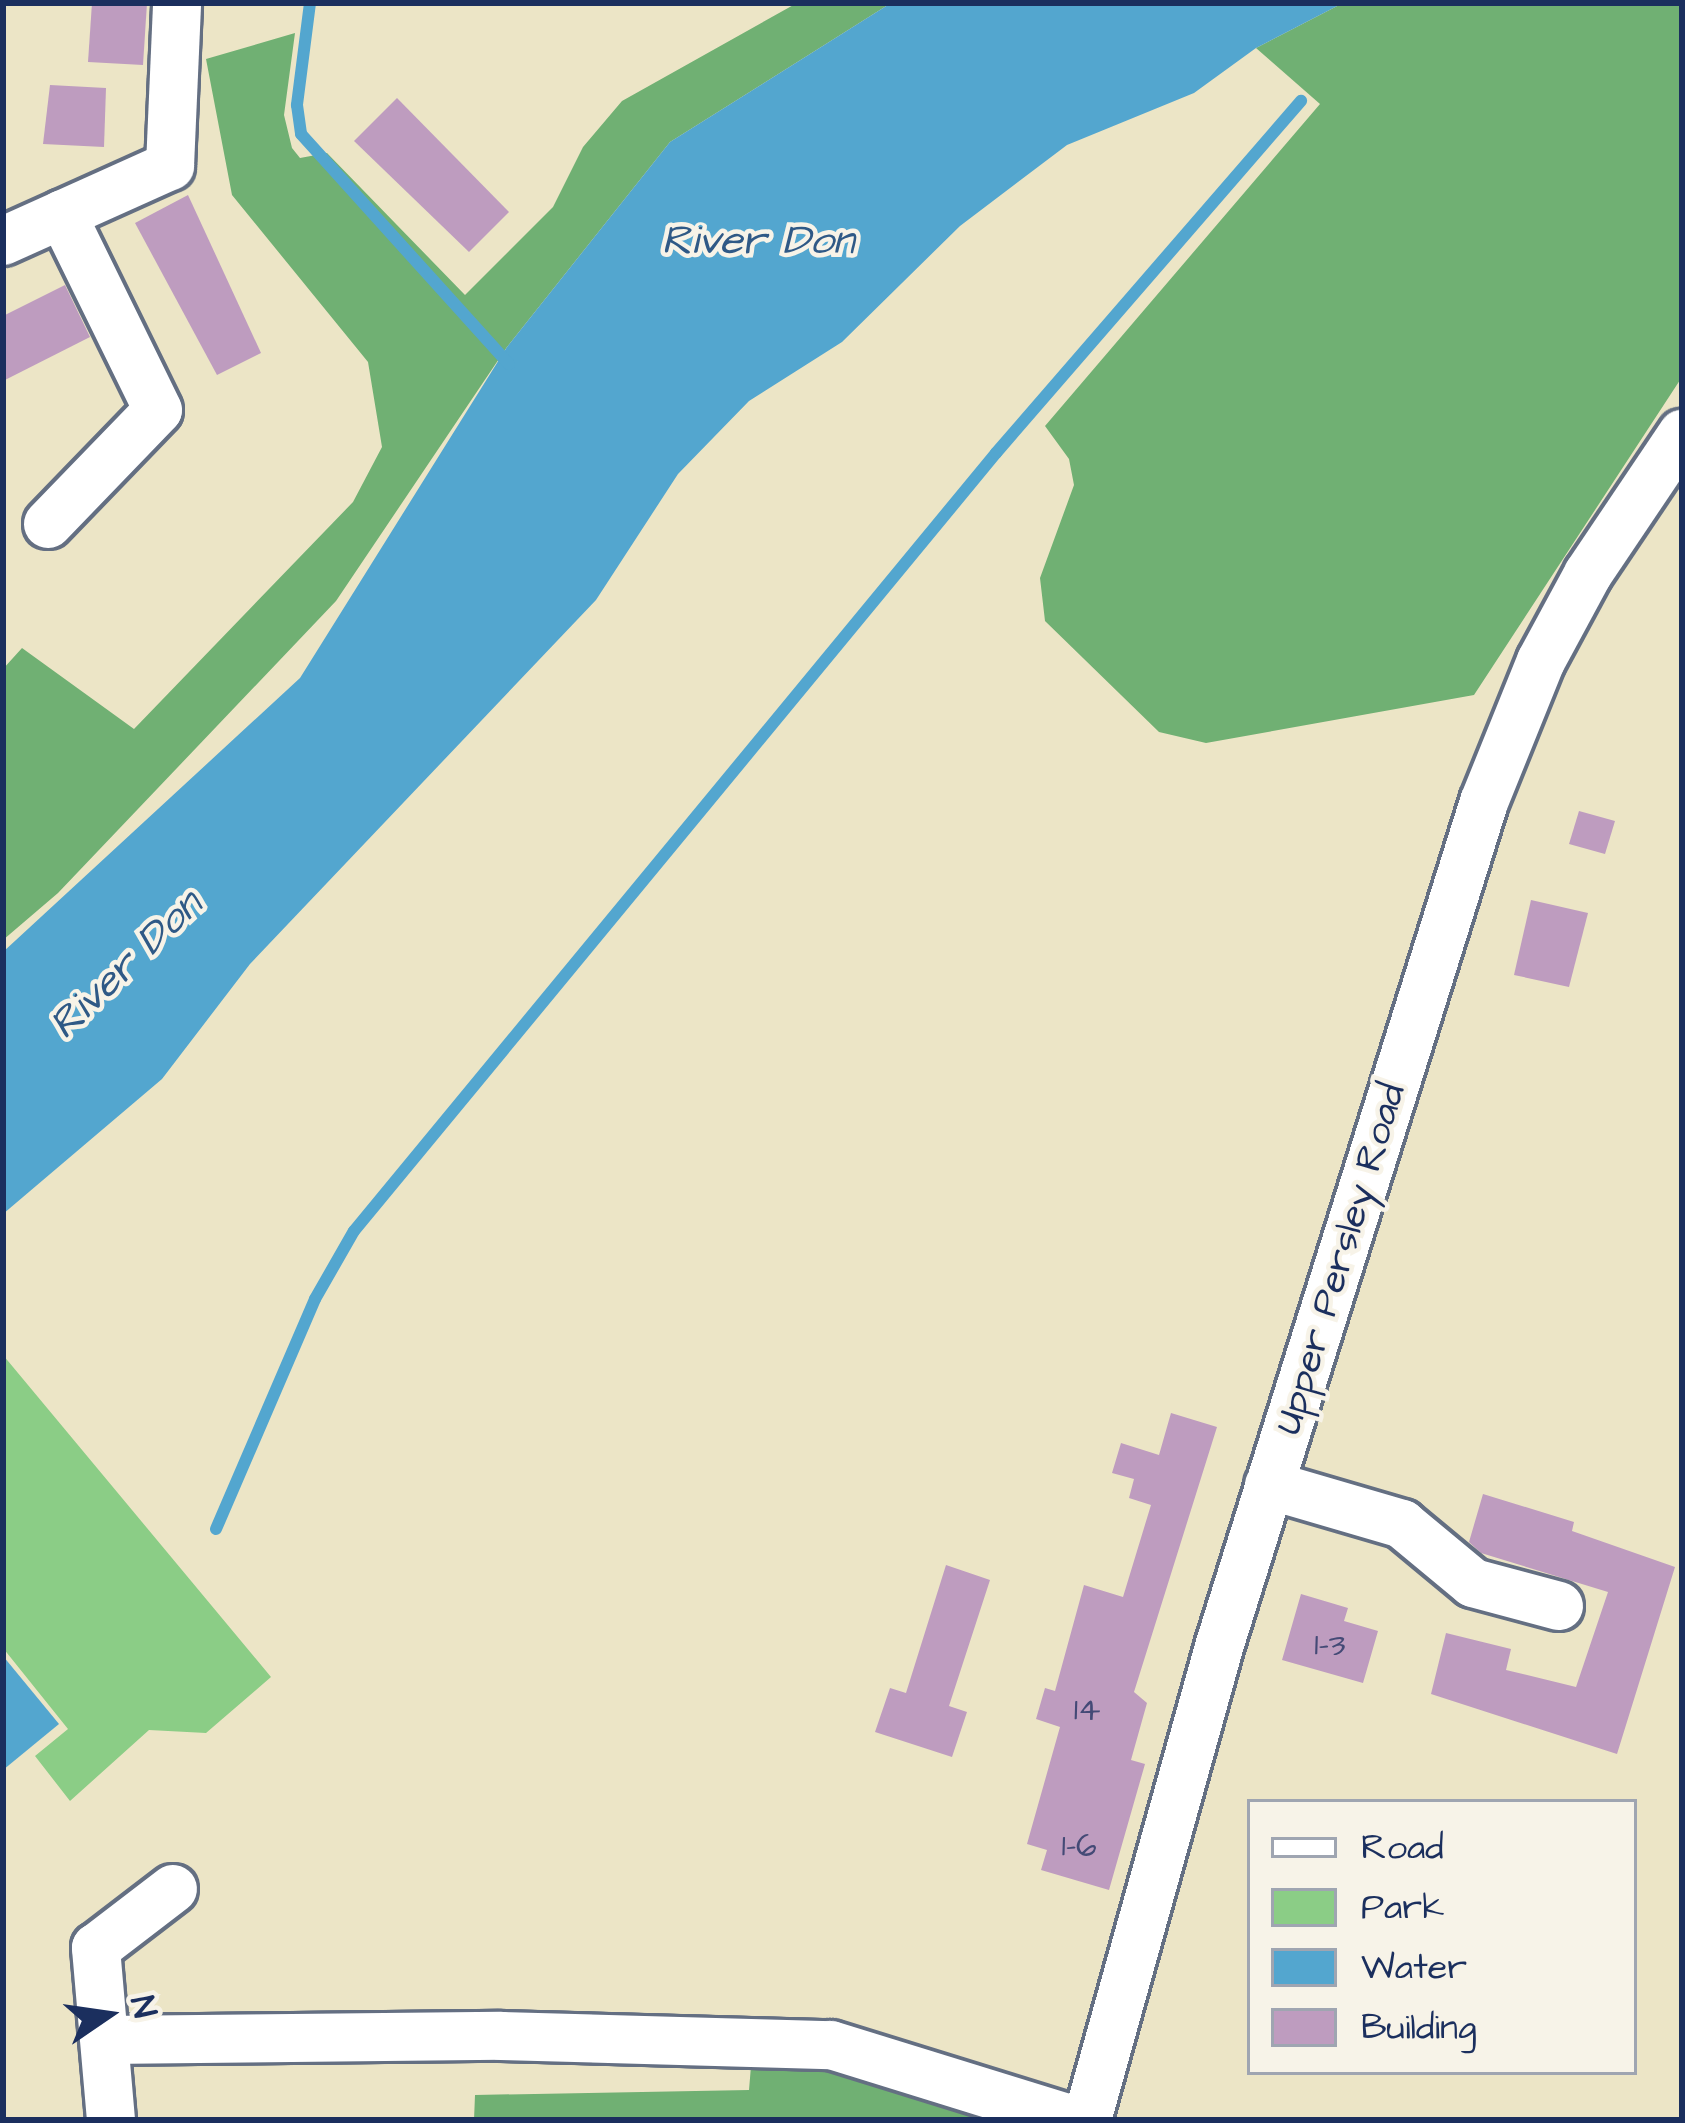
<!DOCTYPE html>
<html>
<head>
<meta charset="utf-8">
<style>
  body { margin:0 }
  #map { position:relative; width:1685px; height:2123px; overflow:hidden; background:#ece5c6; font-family:"Architects Daughter",sans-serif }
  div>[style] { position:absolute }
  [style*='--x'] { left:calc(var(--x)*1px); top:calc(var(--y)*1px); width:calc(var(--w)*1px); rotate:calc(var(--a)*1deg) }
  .green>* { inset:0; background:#8bcd86 }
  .forest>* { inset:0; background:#70b073 }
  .water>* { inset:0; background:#53a6cf }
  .stream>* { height:12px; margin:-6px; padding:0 6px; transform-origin:6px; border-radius:6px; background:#53a6cf }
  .building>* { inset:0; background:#be9cbf }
  .roads { filter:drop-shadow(3px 0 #646f82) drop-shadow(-3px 0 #646f82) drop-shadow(0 3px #646f82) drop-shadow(0 -3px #646f82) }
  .minor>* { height:48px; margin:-24px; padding:0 24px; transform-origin:24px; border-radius:24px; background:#fff }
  span { translate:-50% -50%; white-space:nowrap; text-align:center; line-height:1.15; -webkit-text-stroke:9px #f7f3e8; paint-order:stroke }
  .number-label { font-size:33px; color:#444a76 }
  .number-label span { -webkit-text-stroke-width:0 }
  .street-label { font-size:39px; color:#1b2f5e }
  .water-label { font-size:42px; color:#2f5986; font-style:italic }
  .frame { position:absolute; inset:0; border:6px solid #1b2f5e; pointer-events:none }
  .legend { position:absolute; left:1247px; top:1799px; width:390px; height:276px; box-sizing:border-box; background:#f7f3e8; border:3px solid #9fa5b1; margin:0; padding:15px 21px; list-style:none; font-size:36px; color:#1b2f5e }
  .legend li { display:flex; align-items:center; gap:24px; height:60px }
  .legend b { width:60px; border:3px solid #9fa5b1 }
  .north { position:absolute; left:48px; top:1955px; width:120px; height:120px; -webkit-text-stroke:9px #f7f3e8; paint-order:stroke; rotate:77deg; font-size:33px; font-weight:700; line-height:48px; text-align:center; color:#1b2f5e }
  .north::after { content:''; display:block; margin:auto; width:42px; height:54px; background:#1b2f5e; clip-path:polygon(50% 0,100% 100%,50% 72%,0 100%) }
</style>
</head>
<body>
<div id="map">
  <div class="green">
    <i style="clip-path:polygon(3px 1355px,271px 1677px,206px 1733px,149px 1730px,70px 1801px,35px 1756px,68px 1729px,3px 1648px)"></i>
  </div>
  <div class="forest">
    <i style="clip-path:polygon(797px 3px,891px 3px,670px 142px,507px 347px,336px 601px,58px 893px,3px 940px,3px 669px,22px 648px,134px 729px,353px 502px,382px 447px,368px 362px,232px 195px,206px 59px,295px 33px,284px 115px,292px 148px,300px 158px,327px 153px,465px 295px,553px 207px,583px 147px,622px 101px)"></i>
    <i style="clip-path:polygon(1343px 3px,1682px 3px,1682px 377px,1474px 695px,1206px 743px,1159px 732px,1045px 621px,1040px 578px,1074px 485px,1069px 459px,1045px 426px,1320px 104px,1256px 48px)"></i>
    <i style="clip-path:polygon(751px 2066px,884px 2076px,1023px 2120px,474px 2120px,475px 2095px,749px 2090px)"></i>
  </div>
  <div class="water">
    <i style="clip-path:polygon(891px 3px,1343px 3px,1256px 48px,1194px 93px,1067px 145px,960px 226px,842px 342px,749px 401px,678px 474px,596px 600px,250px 964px,162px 1079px,3px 1214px,3px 952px,300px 678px,507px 347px,670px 142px)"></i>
    <i style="clip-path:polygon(3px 1656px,59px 1724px,3px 1770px)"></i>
  </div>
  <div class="stream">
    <i style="--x:310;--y:3;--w:103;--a:97.3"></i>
    <i style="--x:297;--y:105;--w:29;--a:82"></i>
    <i style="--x:301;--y:134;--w:310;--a:47.9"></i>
    <i style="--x:216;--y:1529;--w:250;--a:-66.7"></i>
    <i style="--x:315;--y:1299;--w:78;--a:-60.2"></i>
    <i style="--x:354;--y:1231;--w:1009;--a:-50.47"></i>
    <i style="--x:996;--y:453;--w:466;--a:-49.1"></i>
  </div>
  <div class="building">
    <i style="clip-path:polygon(92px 3px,147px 3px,143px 65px,88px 62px)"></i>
    <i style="clip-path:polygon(50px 85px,106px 88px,104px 147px,43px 144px)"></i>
    <i style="clip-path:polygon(397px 98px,509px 212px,469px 252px,354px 141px)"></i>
    <i style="clip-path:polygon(188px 195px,261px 353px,217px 375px,135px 223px)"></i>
    <i style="clip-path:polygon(65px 285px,90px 337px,3px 381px,3px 316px)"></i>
    <i style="clip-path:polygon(1579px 811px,1615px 821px,1605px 854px,1569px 844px)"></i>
    <i style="clip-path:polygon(1531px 900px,1588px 913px,1569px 987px,1514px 975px)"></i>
    <i style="clip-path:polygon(1171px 1413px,1217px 1427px,1134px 1692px,1147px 1703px,1131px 1760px,1145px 1764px,1109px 1890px,1041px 1870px,1047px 1850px,1027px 1844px,1060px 1727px,1036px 1719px,1045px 1688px,1055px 1691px,1084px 1585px,1123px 1597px,1151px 1505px,1129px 1498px,1134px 1479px,1112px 1473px,1121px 1443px,1159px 1455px)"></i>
    <i style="clip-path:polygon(1483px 1494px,1574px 1522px,1572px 1531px,1675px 1567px,1617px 1754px,1431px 1694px,1446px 1633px,1511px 1649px,1506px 1670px,1576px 1687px,1608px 1592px,1481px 1553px,1469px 1542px)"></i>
    <i style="clip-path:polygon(946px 1565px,990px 1580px,949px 1706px,967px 1712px,952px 1757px,875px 1732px,890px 1688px,906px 1693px)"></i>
    <i style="clip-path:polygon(1301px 1594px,1348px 1608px,1344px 1621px,1378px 1631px,1363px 1683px,1282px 1660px)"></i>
  </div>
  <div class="roads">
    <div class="minor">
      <i style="--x:3;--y:241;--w:183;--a:-24.2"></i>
      <i style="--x:170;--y:166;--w:163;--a:-87.5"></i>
      <i style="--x:48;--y:524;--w:158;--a:-46"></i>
      <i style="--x:158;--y:410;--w:218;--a:-116.1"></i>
      <i style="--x:1269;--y:1485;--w:139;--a:16.3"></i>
      <i style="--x:1402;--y:1524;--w:92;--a:39.7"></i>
      <i style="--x:1473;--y:1583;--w:89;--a:15"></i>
      <i style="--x:106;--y:2040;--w:395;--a:-0.6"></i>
      <i style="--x:501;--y:2036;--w:330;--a:1.6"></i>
      <i style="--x:831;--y:2045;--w:254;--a:17.2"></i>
      <i style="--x:111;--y:2120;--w:173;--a:-95"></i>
      <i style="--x:96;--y:1948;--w:97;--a:-37.5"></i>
      <i style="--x:1087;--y:2120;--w:491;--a:-74.4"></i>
      <i style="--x:1219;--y:1647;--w:886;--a:-72.59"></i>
      <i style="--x:1484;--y:802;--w:152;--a:-68"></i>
      <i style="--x:1541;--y:661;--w:99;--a:-61.6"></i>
      <i style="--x:1588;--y:574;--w:169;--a:-56.1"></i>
    </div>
  </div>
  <div class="number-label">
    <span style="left:1330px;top:1646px">1-3</span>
    <span style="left:1087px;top:1711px">14</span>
    <span style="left:1079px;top:1847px">1-6</span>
  </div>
  <div class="street-label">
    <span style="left:1341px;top:1259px;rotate:-73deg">Upper Persley Road</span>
  </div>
  <div class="water-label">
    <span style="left:758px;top:241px">River Don</span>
    <span style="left:126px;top:965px;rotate:-44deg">River Don</span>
  </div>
  <div class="frame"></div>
  <ul class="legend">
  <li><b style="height:15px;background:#fff"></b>Road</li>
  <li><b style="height:33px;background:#8bcd86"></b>Park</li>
  <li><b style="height:33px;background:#53a6cf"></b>Water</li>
  <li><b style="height:33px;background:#be9cbf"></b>Building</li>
  </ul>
  <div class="north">N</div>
</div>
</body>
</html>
